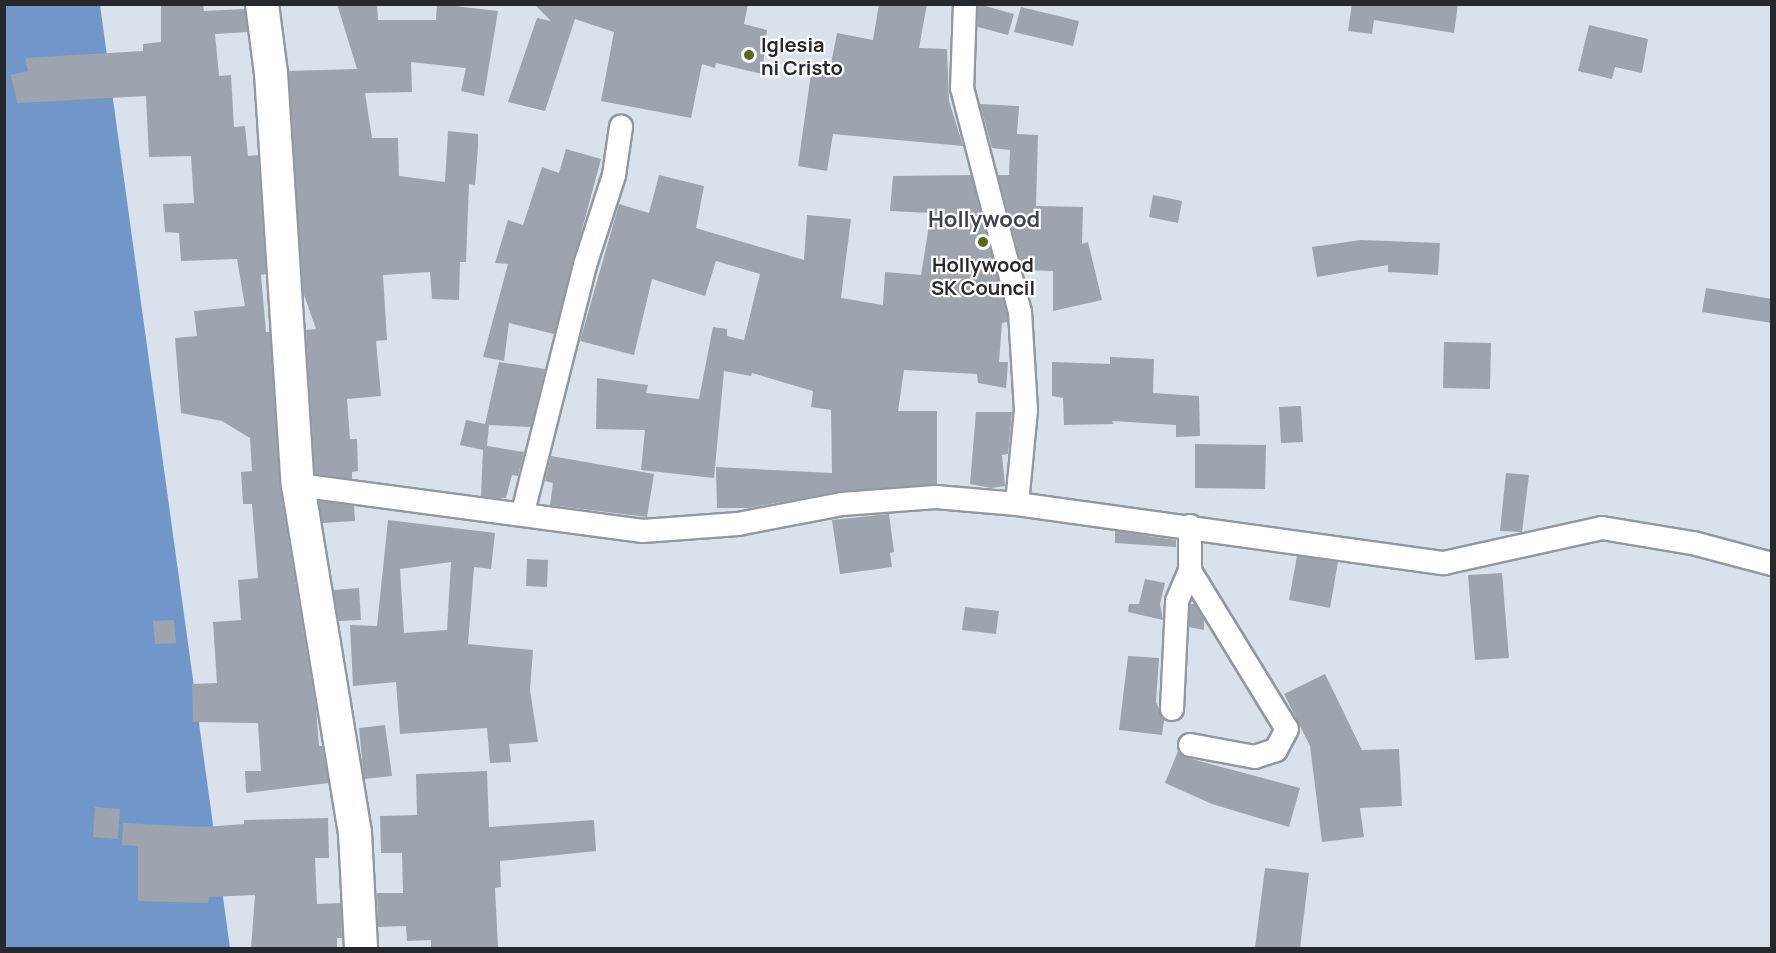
<!DOCTYPE html>
<html>
<head>
<meta charset="utf-8">
<style>
  body { margin:0 }
  #map { position:relative; width:1776px; height:953px; overflow:hidden; background:#d9e1ea; font-family:Manrope,sans-serif }
  div>[style] { position:absolute }
  [style*='--x'] { left:calc(var(--x)*1px); top:calc(var(--y)*1px); width:calc(var(--w)*1px); rotate:calc(var(--a)*1deg) }
  .water>* { inset:0; background:#7197ca }
  .building>* { inset:0; background:#9da4ad }
  .roads { filter:drop-shadow(2px 0 #9198a1) drop-shadow(-2px 0 #9198a1) drop-shadow(0 2px #9198a1) drop-shadow(0 -2px #9198a1) }
  .street>* { height:22px; margin:-11px; padding:0 11px; transform-origin:11px; border-radius:11px; background:#fff }
  .secondary>* { height:32px; margin:-16px; padding:0 16px; transform-origin:16px; border-radius:16px; background:#fff }
  .dots>* { width:16px; height:16px; translate:-50% -50%; box-sizing:border-box; border:3px solid #fff; border-radius:50% }
  span { translate:-50% -50%; white-space:nowrap; text-align:center; line-height:1.15; -webkit-text-stroke:4.5px #fff; paint-order:stroke }
  .poi-label { font-size:20px; color:#25282c; font-weight:700 }
  .left { translate:0 -50%; text-align:left }
  .quarter-label { font-size:22px; color:#3e444c; font-weight:700 }
  .frame { position:absolute; inset:0; border:6px solid #25282c; pointer-events:none }
</style>
</head>
<body>
<div id="map">
  <div class="water">
    <i style="clip-path:polygon(5px 5px,100px 5px,230px 948px,5px 948px)"></i>
  </div>
  <div class="building">
    <i style="clip-path:polygon(161px 4px,203px 4px,204px 11px,245px 9px,248px 32px,215px 34px,219px 76px,231px 75px,234px 127px,245px 126px,248px 156px,258px 155px,266px 274px,261px 275px,266px 332px,270px 332px,280px 488px,316px 708px,319px 746px,322px 746px,329px 783px,246px 793px,245px 771px,261px 771px,258px 723px,193px 722px,192px 684px,217px 683px,213px 622px,241px 620px,238px 580px,258px 578px,252px 504px,243px 504px,241px 472px,252px 471px,250px 438px,222px 421px,181px 413px,175px 338px,197px 336px,194px 311px,245px 306px,237px 259px,181px 261px,179px 233px,165px 232px,163px 204px,194px 203px,191px 156px,149px 157px,146px 96px,17px 103px,11px 75px,28px 71px,25px 58px,143px 51px,143px 44px,161px 42px)"></i>
    <i style="clip-path:polygon(337px 4px,377px 4px,378px 20px,436px 20px,437px 4px,498px 11px,484px 96px,461px 91px,466px 68px,411px 62px,412px 92px,365px 93px,372px 138px,398px 138px,399px 176px,445px 182px,448px 131px,478px 134px,478px 147px,475px 185px,469px 184px,466px 262px,460px 262px,459px 300px,432px 299px,430px 272px,383px 275px,387px 340px,376px 341px,381px 396px,347px 399px,350px 439px,357px 439px,358px 471px,352px 472px,352px 479px,315px 474px,306px 330px,316px 329px,303px 292px,289px 71px,357px 69px)"></i>
    <i style="clip-path:polygon(534px 4px,748px 4px,744px 24px,767px 30px,762px 74px,716px 63px,715px 68px,702px 64px,691px 118px,601px 101px,614px 32px,575px 19px,545px 111px,508px 102px,537px 18px,551px 21px)"></i>
    <i style="clip-path:polygon(879px 4px,927px 4px,919px 48px,947px 49px,949px 101px,963px 146px,833px 134px,827px 171px,798px 166px,812px 66px,830px 69px,837px 33px,873px 40px)"></i>
    <i style="clip-path:polygon(978px 4px,1014px 14px,1008px 35px,978px 27px)"></i>
    <i style="clip-path:polygon(1352px 4px,1458px 4px,1454px 33px,1374px 20px,1372px 34px,1348px 31px)"></i>
    <i style="clip-path:polygon(1021px 7px,1079px 21px,1073px 46px,1014px 32px)"></i>
    <i style="clip-path:polygon(1589px 25px,1648px 39px,1642px 73px,1615px 67px,1612px 79px,1578px 71px)"></i>
    <i style="clip-path:polygon(980px 104px,1019px 106px,1017px 134px,1038px 135px,1036px 206px,1083px 207px,1082px 244px,1088px 242px,1102px 300px,1053px 311px,1053px 271px,1023px 270px,998px 175px,1009px 175px,1010px 150px,992px 148px)"></i>
    <i style="clip-path:polygon(566px 149px,601px 159px,554px 334px,509px 323px,504px 361px,483px 357px,508px 264px,495px 263px,508px 220px,523px 225px,542px 167px,559px 173px)"></i>
    <i style="clip-path:polygon(659px 175px,704px 186px,696px 228px,804px 260px,807px 215px,851px 219px,841px 298px,883px 305px,885px 272px,921px 275px,931px 213px,890px 211px,893px 176px,971px 175px,1007px 314px,1007px 322px,1002px 323px,999px 362px,1008px 362px,1006px 388px,978px 383px,977px 374px,904px 370px,898px 411px,937px 411px,937px 484px,841px 491px,749px 508px,717px 508px,716px 467px,832px 473px,831px 410px,811px 407px,813px 391px,752px 373px,751px 376px,724px 371px,714px 478px,641px 470px,645px 430px,596px 429px,597px 378px,648px 385px,646px 393px,699px 399px,713px 327px,727px 329px,727px 336px,744px 340px,760px 274px,716px 261px,705px 296px,652px 279px,634px 355px,580px 341px,619px 204px,649px 213px)"></i>
    <i style="clip-path:polygon(1153px 195px,1182px 201px,1178px 223px,1149px 217px)"></i>
    <i style="clip-path:polygon(1361px 240px,1440px 243px,1438px 275px,1388px 272px,1388px 265px,1317px 277px,1312px 247px)"></i>
    <i style="clip-path:polygon(1706px 288px,1772px 299px,1772px 323px,1702px 312px)"></i>
    <i style="clip-path:polygon(1444px 342px,1491px 343px,1490px 389px,1443px 388px)"></i>
    <i style="clip-path:polygon(1110px 357px,1154px 359px,1153px 393px,1199px 396px,1200px 436px,1176px 437px,1176px 425px,1112px 421px,1114px 424px,1064px 425px,1063px 398px,1052px 396px,1052px 362px,1110px 364px)"></i>
    <i style="clip-path:polygon(499px 362px,545px 369px,531px 427px,489px 425px,487px 446px,524px 452px,518px 476px,512px 475px,506px 498px,497px 498px,481px 496px,483px 450px,460px 445px,466px 420px,485px 424px)"></i>
    <i style="clip-path:polygon(1301px 406px,1303px 442px,1281px 443px,1279px 407px)"></i>
    <i style="clip-path:polygon(976px 412px,1012px 412px,1008px 454px,1002px 455px,1005px 486px,991px 488px,970px 484px)"></i>
    <i style="clip-path:polygon(1195px 444px,1266px 445px,1265px 489px,1195px 488px)"></i>
    <i style="clip-path:polygon(551px 456px,654px 474px,647px 517px,550px 505px,553px 483px,545px 481px)"></i>
    <i style="clip-path:polygon(1506px 473px,1529px 475px,1522px 532px,1500px 531px)"></i>
    <i style="clip-path:polygon(319px 501px,354px 506px,355px 521px,322px 523px)"></i>
    <i style="clip-path:polygon(889px 514px,894px 552px,890px 553px,892px 567px,840px 574px,832px 520px)"></i>
    <i style="clip-path:polygon(evenodd,388px 520px,495px 533px,491px 569px,474px 567px,468px 644px,533px 650px,530px 690px,538px 742px,509px 744px,511px 762px,490px 763px,487px 728px,400px 734px,396px 682px,353px 686px,350px 625px,377px 626px,388px 520px,451px 562px,447px 630px,404px 633px,400px 569px,451px 562px)"></i>
    <i style="clip-path:polygon(1115px 531px,1176px 540px,1176px 547px,1115px 543px)"></i>
    <i style="clip-path:polygon(1297px 556px,1338px 562px,1330px 608px,1289px 600px)"></i>
    <i style="clip-path:polygon(527px 559px,548px 560px,547px 587px,526px 586px)"></i>
    <i style="clip-path:polygon(1502px 573px,1509px 658px,1475px 660px,1468px 575px)"></i>
    <i style="clip-path:polygon(1145px 579px,1165px 583px,1160px 604px,1163px 620px,1128px 612px,1129px 604px,1139px 604px)"></i>
    <i style="clip-path:polygon(359px 588px,361px 620px,339px 621px,333px 590px)"></i>
    <i style="clip-path:polygon(1190px 604px,1195px 604px,1204px 620px,1204px 630px,1189px 627px)"></i>
    <i style="clip-path:polygon(965px 607px,999px 611px,996px 634px,962px 630px)"></i>
    <i style="clip-path:polygon(174px 620px,176px 643px,155px 644px,153px 621px)"></i>
    <i style="clip-path:polygon(1128px 656px,1159px 658px,1156px 702px,1164px 720px,1162px 735px,1119px 730px)"></i>
    <i style="clip-path:polygon(1325px 674px,1362px 750px,1399px 749px,1402px 806px,1360px 808px,1364px 837px,1322px 842px,1310px 746px,1284px 694px)"></i>
    <i style="clip-path:polygon(385px 725px,392px 776px,364px 779px,359px 728px)"></i>
    <i style="clip-path:polygon(1178px 751px,1188px 758px,1300px 788px,1289px 827px,1212px 804px,1165px 783px)"></i>
    <i style="clip-path:polygon(487px 771px,489px 827px,594px 820px,596px 851px,500px 861px,501px 887px,495px 888px,498px 948px,431px 948px,431px 940px,407px 941px,406px 926px,378px 927px,377px 893px,403px 893px,402px 853px,381px 853px,380px 816px,417px 815px,416px 774px)"></i>
    <i style="clip-path:polygon(95px 807px,120px 809px,118px 839px,93px 837px)"></i>
    <i style="clip-path:polygon(328px 818px,329px 858px,315px 858px,317px 904px,341px 903px,342px 938px,337px 938px,337px 948px,251px 948px,255px 895px,209px 897px,208px 903px,138px 901px,138px 846px,122px 845px,123px 823px,203px 827px,244px 824px,244px 820px)"></i>
    <i style="clip-path:polygon(1265px 868px,1309px 873px,1300px 948px,1255px 948px)"></i>
  </div>
  <div class="roads">
    <div class="street">
      <i style="--x:965;--y:4;--w:84;--a:92"></i>
      <i style="--x:962;--y:88;--w:231;--a:75.5"></i>
      <i style="--x:1020;--y:312;--w:98;--a:86.5"></i>
      <i style="--x:1026;--y:410;--w:94;--a:95.5"></i>
      <i style="--x:298;--y:485;--w:348;--a:7.6"></i>
      <i style="--x:643;--y:531;--w:95;--a:-4.2"></i>
      <i style="--x:738;--y:524;--w:106;--a:-10.9"></i>
      <i style="--x:842;--y:504;--w:94;--a:-4.3"></i>
      <i style="--x:936;--y:497;--w:81;--a:4.9"></i>
      <i style="--x:1017;--y:504;--w:431;--a:7.9"></i>
      <i style="--x:1444;--y:563;--w:162;--a:-12.5"></i>
      <i style="--x:1602;--y:528;--w:92;--a:9.4"></i>
      <i style="--x:1693;--y:543;--w:82;--a:14.9"></i>
      <i style="--x:523;--y:512;--w:255;--a:-75.9"></i>
      <i style="--x:585;--y:265;--w:95;--a:-72.1"></i>
      <i style="--x:614;--y:175;--w:49;--a:-81.7"></i>
      <i style="--x:1190;--y:526;--w:45;--a:90"></i>
      <i style="--x:1190;--y:571;--w:185;--a:58.5"></i>
      <i style="--x:1287;--y:729;--w:24;--a:118"></i>
      <i style="--x:1276;--y:750;--w:22;--a:162"></i>
      <i style="--x:1255;--y:757;--w:66;--a:-169.5"></i>
      <i style="--x:1172;--y:709;--w:108;--a:-87.3"></i>
      <i style="--x:1177;--y:601;--w:33;--a:-67"></i>
    </div>
    <div class="secondary">
      <i style="--x:262;--y:4;--w:70;--a:82.6"></i>
      <i style="--x:271;--y:73;--w:413;--a:86.3"></i>
      <i style="--x:298;--y:485;--w:353;--a:80.7"></i>
      <i style="--x:355;--y:833;--w:115;--a:87"></i>
    </div>
  </div>
  <div class="dots">
    <i style="left:749px;top:55px;background:#556b1b"></i>
    <i style="left:983px;top:242px;background:#556b1b"></i>
  </div>
  <div class="poi-label">
    <span class="left" style="left:761px;top:56px">Iglesia<br>ni Cristo</span>
    <span style="left:983px;top:276px">Hollywood<br>SK Council</span>
  </div>
  <div class="quarter-label">
    <span style="left:984px;top:220px">Hollywood</span>
  </div>
  <div class="frame"></div>
</div>
</body>
</html>
